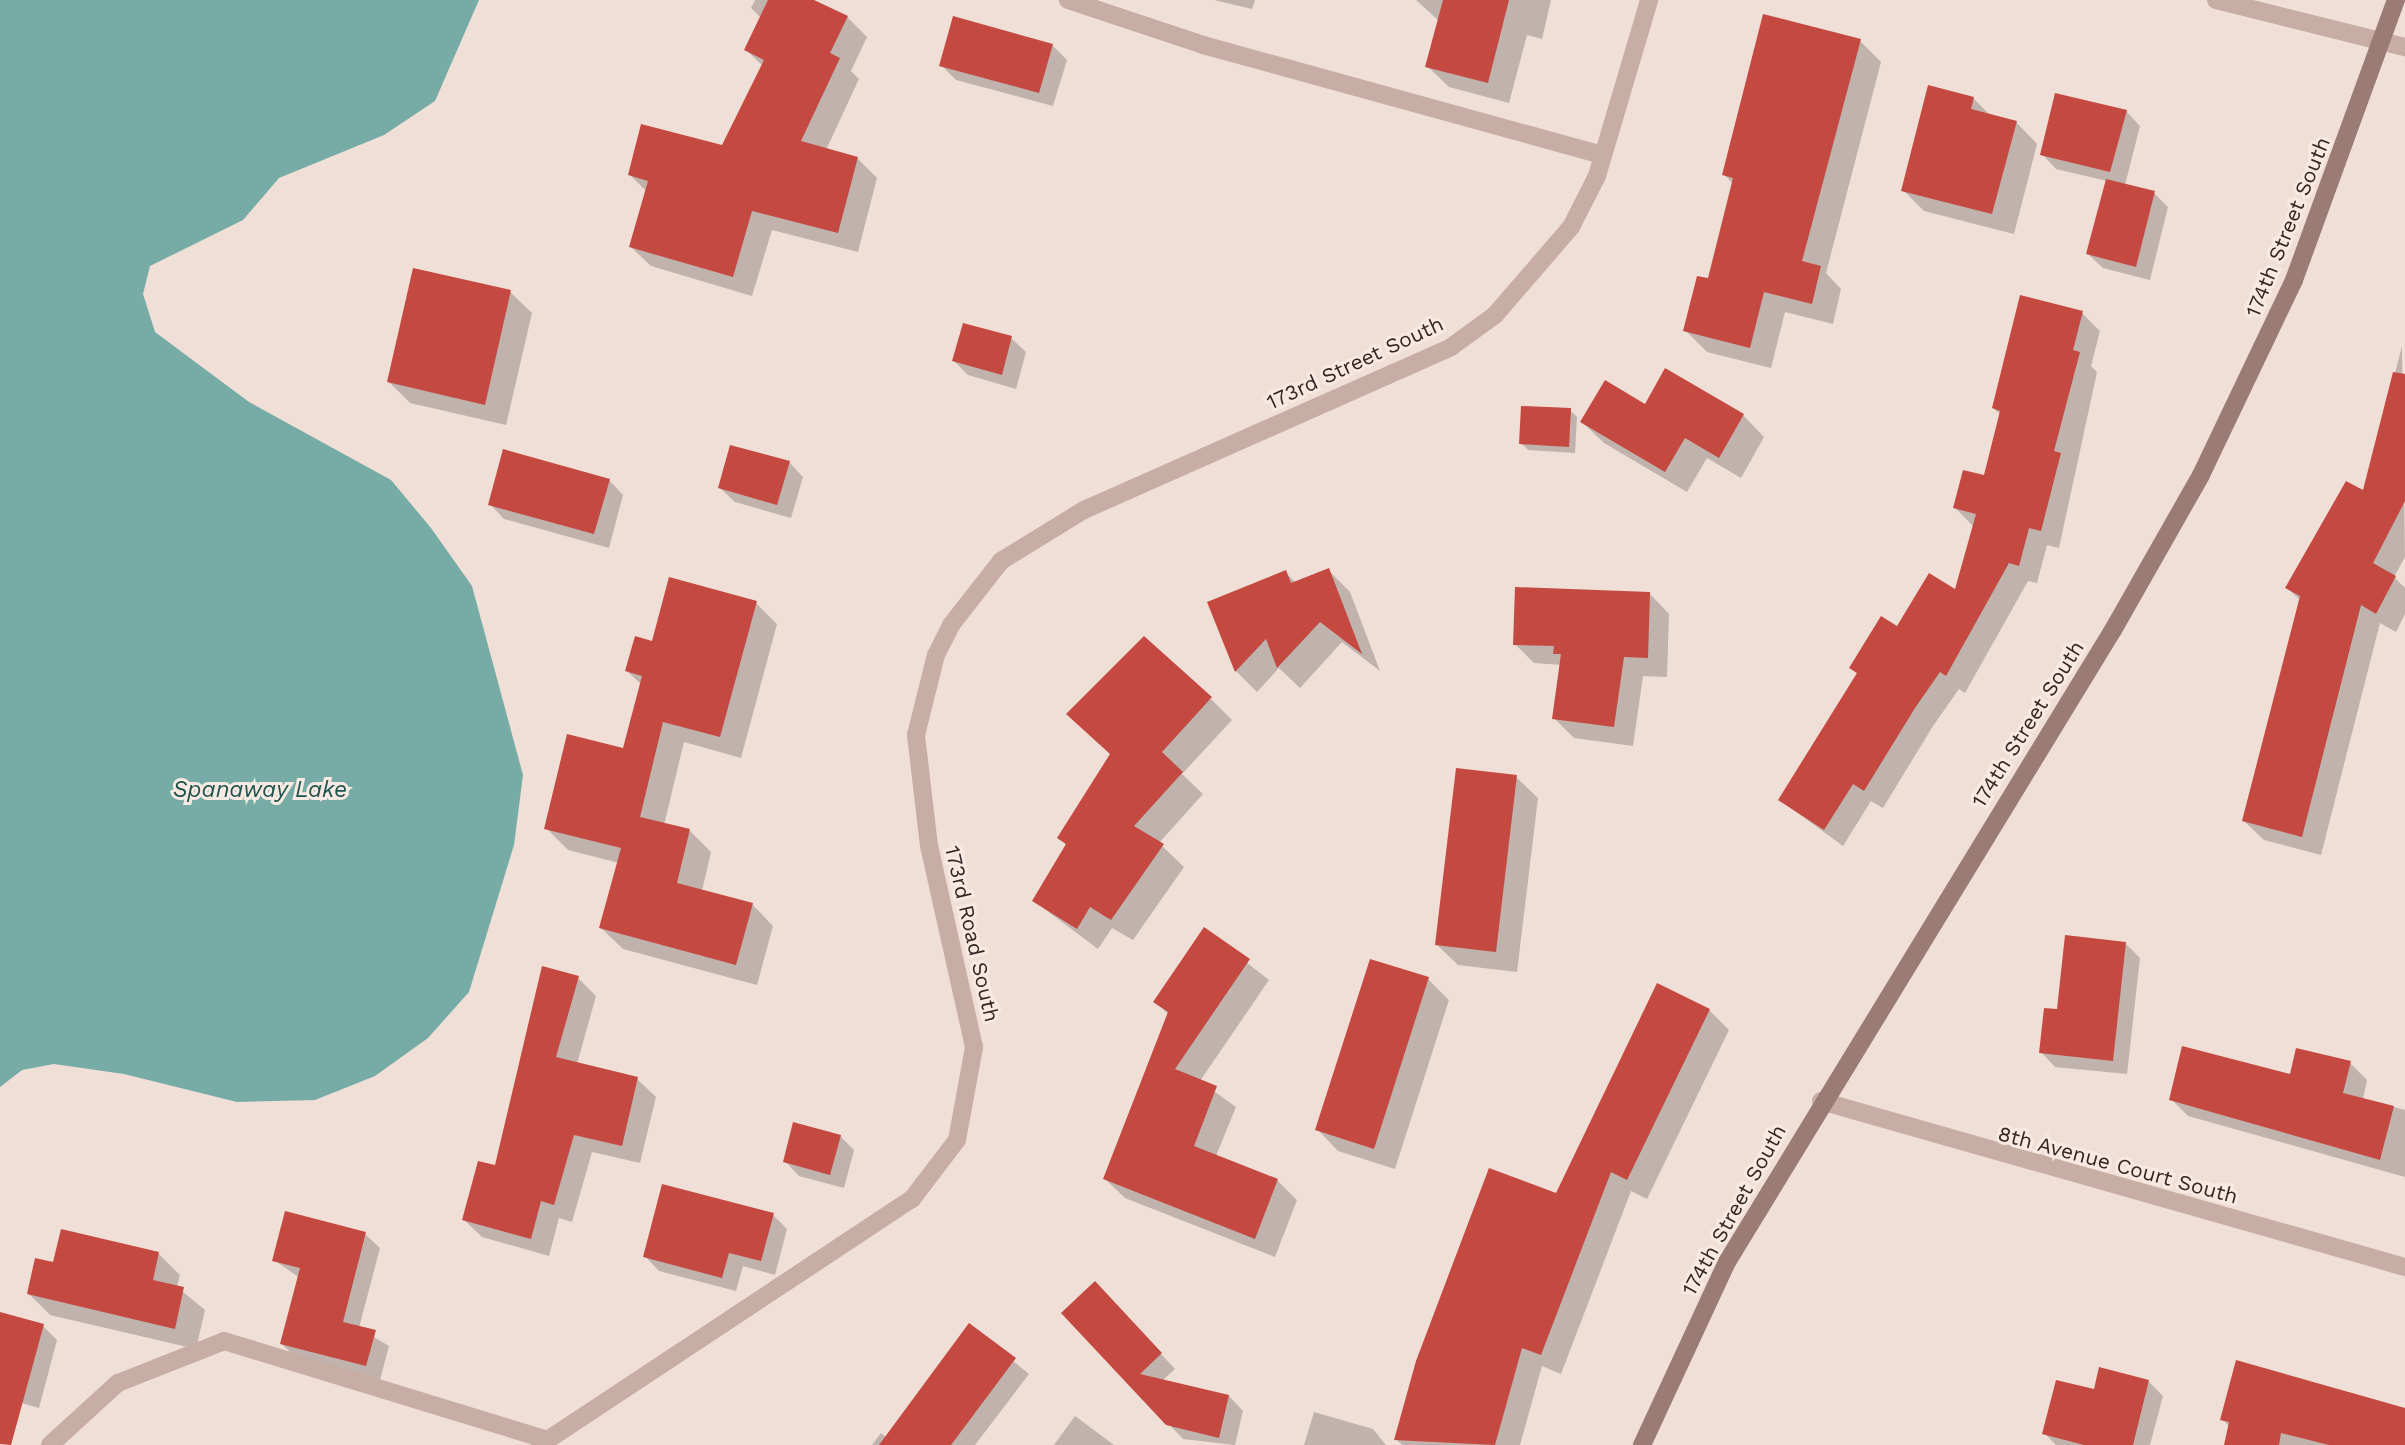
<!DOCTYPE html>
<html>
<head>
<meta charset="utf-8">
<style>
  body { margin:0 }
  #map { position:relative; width:2405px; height:1445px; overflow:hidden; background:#f0dfd7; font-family:"Work Sans",sans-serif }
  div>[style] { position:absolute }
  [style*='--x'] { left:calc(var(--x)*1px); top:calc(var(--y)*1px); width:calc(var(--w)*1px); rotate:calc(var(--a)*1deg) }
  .water>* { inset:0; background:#76aca5 }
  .shadow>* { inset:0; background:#0003 }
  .building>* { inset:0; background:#c44941 }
  .lane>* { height:18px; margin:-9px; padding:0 9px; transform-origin:9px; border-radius:9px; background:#c7ada3 }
  .street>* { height:18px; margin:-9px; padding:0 9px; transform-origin:9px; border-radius:9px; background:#c7ada3 }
  .secondary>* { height:18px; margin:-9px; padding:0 9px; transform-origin:9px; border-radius:9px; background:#9b7c75 }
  span { translate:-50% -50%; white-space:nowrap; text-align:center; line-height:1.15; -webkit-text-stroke:6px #f8eae2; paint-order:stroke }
  .street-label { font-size:21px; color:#332725 }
  .water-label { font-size:23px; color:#1c534c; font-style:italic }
</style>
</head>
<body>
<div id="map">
  <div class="water">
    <i style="clip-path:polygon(0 0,479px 0,435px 101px,384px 135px,279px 178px,243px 220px,150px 266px,143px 294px,155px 332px,249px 402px,391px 480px,431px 528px,472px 586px,523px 775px,514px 845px,469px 992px,428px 1038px,375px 1076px,315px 1100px,237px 1102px,124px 1074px,54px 1064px,22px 1070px,0 1087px)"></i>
  </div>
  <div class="shadow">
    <i style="clip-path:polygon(755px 0,810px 0,847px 17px,867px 37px,851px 71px,859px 79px,826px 150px,857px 158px,877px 178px,858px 252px,772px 230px,752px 296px,651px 266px,631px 247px,647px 192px,630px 175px,723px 147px,763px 66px,746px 50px,761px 18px,751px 8px)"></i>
    <i style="clip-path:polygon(1214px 0,1255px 0,1252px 9px)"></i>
    <i style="clip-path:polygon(1416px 0,1551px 0,1542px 39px,1527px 35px,1509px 103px,1449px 87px,1427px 66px,1439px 21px)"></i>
    <i style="clip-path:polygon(1860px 41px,1881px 62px,1826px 273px,1841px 289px,1833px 324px,1785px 312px,1771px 368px,1707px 352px,1685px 330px,1709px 280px,1733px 184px,1724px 174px)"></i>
    <i style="clip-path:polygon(1052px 45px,1067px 60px,1053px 106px,956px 80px,941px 65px)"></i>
    <i style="clip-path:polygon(1973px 98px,1991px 116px,2016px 122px,2037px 144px,2014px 234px,1924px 211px,1903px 190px)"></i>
    <i style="clip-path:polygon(2126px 111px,2140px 126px,2125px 185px,2154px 193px,2168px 207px,2150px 280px,2103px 268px,2088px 254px,2107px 181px,2056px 169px,2042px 154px)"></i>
    <i style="clip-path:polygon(510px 292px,532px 313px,506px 425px,410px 403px,389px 382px)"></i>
    <i style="clip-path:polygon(2082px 313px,2100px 331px,2091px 366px,2097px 372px,2059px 548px,2047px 545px,2037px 583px,2028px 581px,1965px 693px,1959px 689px,1933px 726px,1883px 808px,1871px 801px,1843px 846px,1780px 800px,1858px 675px,1852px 668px,1957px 591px,1974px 527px,1955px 508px,1986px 477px,2001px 415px,1993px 408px)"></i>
    <i style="clip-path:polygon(1011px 338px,1026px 352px,1016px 389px,968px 375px,954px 361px)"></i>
    <i style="clip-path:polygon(2402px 346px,2405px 557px,2394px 577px,2405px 588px,2405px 614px,2396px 632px,2380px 623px,2321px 855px,2264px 840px,2244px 821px,2300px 600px,2287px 588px,2364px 493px)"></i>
    <i style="clip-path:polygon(1645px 406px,1743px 415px,1764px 437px,1741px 478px,1707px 458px,1687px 492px,1604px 443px,1582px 422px)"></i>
    <i style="clip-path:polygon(1570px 410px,1577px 417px,1575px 453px,1528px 450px,1521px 443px)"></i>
    <i style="clip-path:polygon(789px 462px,803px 477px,791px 518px,735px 502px,720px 488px)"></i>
    <i style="clip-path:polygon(609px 480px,623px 495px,609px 548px,504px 519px,490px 504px)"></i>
    <i style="clip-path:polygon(1328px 570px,1350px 592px,1380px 671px,1342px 642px,1300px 688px,1279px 668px,1257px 692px,1236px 671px,1209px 603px,1285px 572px,1296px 583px)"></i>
    <i style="clip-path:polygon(1650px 594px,1669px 614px,1667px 677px,1643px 676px,1633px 746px,1574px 738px,1554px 718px,1562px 665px,1534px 663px,1515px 644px)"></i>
    <i style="clip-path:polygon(756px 603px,777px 624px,741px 758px,684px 742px,664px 825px,690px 831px,711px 852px,702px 891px,752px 904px,773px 926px,757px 985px,623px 949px,601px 928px,619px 863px,568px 850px,546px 828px,624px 750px,642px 685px,627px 671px,653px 643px)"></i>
    <i style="clip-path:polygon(1211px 699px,1232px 720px,1182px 774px,1203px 794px,1159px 843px,1184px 867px,1133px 940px,1112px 928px,1098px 949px,1034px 901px,1067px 846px,1060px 838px,1111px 755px)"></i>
    <i style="clip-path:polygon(1516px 777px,1538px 798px,1517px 972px,1458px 965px,1436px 944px)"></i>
    <i style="clip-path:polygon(1205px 930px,1269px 980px,1200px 1081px,1236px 1107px,1216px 1156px,1277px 1180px,1297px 1200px,1275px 1257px,1125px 1198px,1105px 1179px,1169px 1015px,1156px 1002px)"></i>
    <i style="clip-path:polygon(2125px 943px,2140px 958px,2127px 1074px,2055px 1067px,2041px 1052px,2058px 1011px)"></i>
    <i style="clip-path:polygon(578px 978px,596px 996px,577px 1064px,637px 1079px,656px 1097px,640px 1163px,592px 1152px,572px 1222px,559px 1218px,549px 1256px,482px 1237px,463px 1219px,496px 1168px)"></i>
    <i style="clip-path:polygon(1428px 979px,1449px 1000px,1395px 1169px,1338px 1151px,1317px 1129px)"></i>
    <i style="clip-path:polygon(1709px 1010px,1729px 1030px,1647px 1199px,1631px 1191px,1561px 1374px,1542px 1366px,1520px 1445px,1402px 1445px,1396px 1439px,1557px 1196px)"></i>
    <i style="clip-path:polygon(2350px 1063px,2367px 1080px,2363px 1099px,2405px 1110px,2405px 1177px,2188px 1116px,2171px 1099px)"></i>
    <i style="clip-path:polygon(840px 1136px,854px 1150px,844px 1188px,799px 1176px,785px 1161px)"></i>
    <i style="clip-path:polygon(773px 1215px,787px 1229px,775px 1275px,743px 1266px,736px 1291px,659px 1271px,645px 1256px)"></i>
    <i style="clip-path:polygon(365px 1234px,380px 1248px,359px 1328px,389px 1346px,380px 1380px,296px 1358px,282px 1344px,300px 1278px,274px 1260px)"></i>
    <i style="clip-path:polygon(159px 1254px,180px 1275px,177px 1287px,205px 1310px,196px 1349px,50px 1315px,29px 1294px,55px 1264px)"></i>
    <i style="clip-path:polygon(1109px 1298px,1175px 1369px,1162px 1381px,1229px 1396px,1243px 1411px,1235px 1445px,1183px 1439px,1064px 1313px)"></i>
    <i style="clip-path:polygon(0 1314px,43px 1326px,57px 1340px,39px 1408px,0 1397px)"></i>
    <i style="clip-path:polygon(970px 1326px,1029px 1374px,975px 1445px,872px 1445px,881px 1433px,887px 1438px)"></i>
    <i style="clip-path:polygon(2148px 1381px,2163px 1396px,2150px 1445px,2056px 1445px,2044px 1433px,2095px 1391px)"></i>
    <i style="clip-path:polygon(2405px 1411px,2405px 1445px,2225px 1445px,2230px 1427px,2222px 1419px)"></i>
    <i style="clip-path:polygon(1314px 1412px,1373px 1429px,1386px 1445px,1304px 1445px)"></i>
    <i style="clip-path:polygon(1075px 1416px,1114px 1445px,1054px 1445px)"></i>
  </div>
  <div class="building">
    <i style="clip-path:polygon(768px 0,814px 0,848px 16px,830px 53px,840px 58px,801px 141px,858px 157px,838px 233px,752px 211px,733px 277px,629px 247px,648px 181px,628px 175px,641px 124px,722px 145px,764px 60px,744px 50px)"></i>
    <i style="clip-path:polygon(1443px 0,1509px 0,1488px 83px,1425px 67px)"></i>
    <i style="clip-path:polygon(1763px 14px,1861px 39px,1802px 261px,1821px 266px,1812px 304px,1764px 292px,1750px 348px,1683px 331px,1697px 276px,1708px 278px,1733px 178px,1722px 175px)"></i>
    <i style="clip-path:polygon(953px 16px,1053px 44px,1039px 93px,939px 66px)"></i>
    <i style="clip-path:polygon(1928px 85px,1974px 97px,1971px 109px,2017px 121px,1992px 214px,1901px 191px)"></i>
    <i style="clip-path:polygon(2055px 93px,2127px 110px,2110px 172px,2040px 155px)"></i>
    <i style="clip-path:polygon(2106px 179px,2155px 191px,2136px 267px,2086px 254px)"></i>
    <i style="clip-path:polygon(413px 268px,511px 290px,485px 405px,387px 382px)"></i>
    <i style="clip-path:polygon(2020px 295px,2083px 311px,2073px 350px,2080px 352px,2054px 451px,2061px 453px,2041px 531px,2029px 528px,2019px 566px,2009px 563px,1946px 676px,1940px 672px,1915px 708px,1864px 791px,1853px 784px,1824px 830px,1778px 800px,1857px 673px,1849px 668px,1881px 616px,1897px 626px,1929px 573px,1955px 589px,1976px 514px,1953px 508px,1963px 470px,1984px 475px,2000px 411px,1992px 408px)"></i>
    <i style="clip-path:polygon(963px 323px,1012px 336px,1002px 375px,952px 361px)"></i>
    <i style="clip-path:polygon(1665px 368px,1744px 414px,1719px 458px,1685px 438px,1665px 472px,1580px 422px,1605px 380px,1645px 404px)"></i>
    <i style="clip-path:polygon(2393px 372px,2405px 374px,2405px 501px,2373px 563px,2396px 576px,2376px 614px,2361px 605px,2302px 837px,2242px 821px,2300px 596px,2285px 588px,2346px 481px,2363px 490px)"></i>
    <i style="clip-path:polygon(1521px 406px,1571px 408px,1569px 447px,1519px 444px)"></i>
    <i style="clip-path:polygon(730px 445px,790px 461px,777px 505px,718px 488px)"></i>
    <i style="clip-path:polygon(503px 449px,610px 479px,594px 534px,488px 505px)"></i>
    <i style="clip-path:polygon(1329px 568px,1362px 654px,1320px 622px,1277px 668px,1266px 639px,1235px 672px,1207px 602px,1286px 570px,1291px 583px)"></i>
    <i style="clip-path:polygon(669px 577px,757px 601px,720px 737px,663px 722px,640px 817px,690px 829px,677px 883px,753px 903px,736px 965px,599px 928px,621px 848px,544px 829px,567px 734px,623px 748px,642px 676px,625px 671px,635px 636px,652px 641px)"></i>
    <i style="clip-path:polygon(1515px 587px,1650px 592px,1648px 658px,1624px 657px,1614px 727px,1552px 719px,1561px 654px,1553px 654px,1554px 646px,1513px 645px)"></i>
    <i style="clip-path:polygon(1144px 636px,1212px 697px,1162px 752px,1183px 772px,1134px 826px,1164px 844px,1111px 920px,1090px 907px,1077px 929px,1032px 901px,1066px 844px,1057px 838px,1110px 754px,1066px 714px)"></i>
    <i style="clip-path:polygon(1456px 768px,1517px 775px,1496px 952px,1435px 945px)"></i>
    <i style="clip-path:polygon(1204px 927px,1250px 959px,1175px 1069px,1217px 1086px,1194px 1146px,1278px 1179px,1255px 1239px,1103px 1179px,1168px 1012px,1153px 1002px)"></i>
    <i style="clip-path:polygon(2065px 935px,2126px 942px,2113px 1061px,2039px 1053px,2044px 1008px,2057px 1009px)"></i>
    <i style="clip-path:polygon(1370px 959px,1429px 977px,1374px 1149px,1315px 1130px)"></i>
    <i style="clip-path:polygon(542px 966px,579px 976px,556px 1057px,638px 1077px,622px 1146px,574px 1135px,554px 1205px,541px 1201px,531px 1239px,462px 1220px,478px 1161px,495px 1165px)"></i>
    <i style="clip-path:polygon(1657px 983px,1710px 1009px,1627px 1180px,1611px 1172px,1541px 1355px,1522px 1348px,1495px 1445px,1394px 1440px,1416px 1361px,1489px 1168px,1556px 1193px)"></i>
    <i style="clip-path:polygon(2182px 1046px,2290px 1074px,2296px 1048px,2351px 1061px,2343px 1093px,2394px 1106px,2380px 1160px,2169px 1100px)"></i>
    <i style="clip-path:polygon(793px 1122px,841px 1135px,830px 1175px,783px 1162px)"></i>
    <i style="clip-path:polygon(662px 1184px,774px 1213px,761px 1261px,729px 1253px,722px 1278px,643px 1257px)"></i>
    <i style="clip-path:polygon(285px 1211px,366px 1232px,343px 1322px,376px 1330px,366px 1366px,280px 1344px,300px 1268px,272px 1261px)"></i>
    <i style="clip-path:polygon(61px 1229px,159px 1252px,153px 1280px,184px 1287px,175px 1329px,27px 1294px,35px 1258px,53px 1262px)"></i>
    <i style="clip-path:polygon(1095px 1281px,1162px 1353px,1140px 1374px,1229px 1395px,1219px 1438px,1166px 1425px,1061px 1313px)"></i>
    <i style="clip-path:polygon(0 1312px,44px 1324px,11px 1445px,0 1444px)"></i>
    <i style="clip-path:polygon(969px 1323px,1016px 1358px,951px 1445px,879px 1445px)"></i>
    <i style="clip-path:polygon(2236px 1360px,2405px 1408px,2405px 1445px,2329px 1445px,2281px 1433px,2279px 1445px,2224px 1445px,2229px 1422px,2220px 1420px)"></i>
    <i style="clip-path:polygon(2099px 1367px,2149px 1380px,2133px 1445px,2084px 1445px,2042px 1434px,2056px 1380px,2094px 1389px)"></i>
  </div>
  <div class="lane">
    <i style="--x:1068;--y:0;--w:142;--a:18.4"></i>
    <i style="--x:1203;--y:45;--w:415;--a:15.4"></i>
    <i style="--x:50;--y:1445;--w:92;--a:-42.4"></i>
    <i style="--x:118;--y:1383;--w:114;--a:-21.6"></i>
    <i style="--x:224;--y:1341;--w:339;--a:17"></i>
  </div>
  <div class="street">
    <i style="--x:2216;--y:0;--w:195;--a:14"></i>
    <i style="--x:1821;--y:1101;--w:607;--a:15.87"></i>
    <i style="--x:540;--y:1445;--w:446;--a:-33.5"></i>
    <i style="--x:912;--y:1199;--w:74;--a:-52.7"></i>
    <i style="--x:957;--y:1140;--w:95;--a:-79.6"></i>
    <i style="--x:974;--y:1047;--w:206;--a:-102.6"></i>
    <i style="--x:929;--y:846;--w:112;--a:-96.7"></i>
    <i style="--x:916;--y:735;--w:82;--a:-76"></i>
    <i style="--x:936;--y:655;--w:34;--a:-63"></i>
    <i style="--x:951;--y:625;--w:81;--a:-52"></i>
    <i style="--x:1001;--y:561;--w:97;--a:-31.6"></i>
    <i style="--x:1084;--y:510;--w:402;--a:-23.9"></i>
    <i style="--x:1451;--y:347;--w:54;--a:-36"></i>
    <i style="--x:1495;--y:315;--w:116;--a:-49.2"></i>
    <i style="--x:1571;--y:227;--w:57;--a:-63"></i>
    <i style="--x:1597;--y:176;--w:184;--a:-73.5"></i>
  </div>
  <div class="secondary">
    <i style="--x:1642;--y:1445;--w:202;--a:-65.1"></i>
    <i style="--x:1727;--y:1262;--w:741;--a:-58.59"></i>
    <i style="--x:2113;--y:630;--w:178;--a:-60.4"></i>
    <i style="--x:2201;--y:475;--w:216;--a:-64.5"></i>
    <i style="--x:2294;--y:280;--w:298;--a:-70"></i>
  </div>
  <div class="street-label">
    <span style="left:2288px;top:227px;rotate:-68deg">174th Street South</span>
    <span style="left:1355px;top:363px;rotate:-25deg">173rd Street South</span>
    <span style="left:2028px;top:724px;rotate:-58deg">174th Street South</span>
    <span style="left:972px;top:934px;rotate:77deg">173rd Road South</span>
    <span style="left:2118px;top:1165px;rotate:15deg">8th Avenue Court South</span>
    <span style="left:1734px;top:1210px;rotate:-61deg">174th Street South</span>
  </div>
  <div class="water-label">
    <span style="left:260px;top:790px">Spanaway Lake</span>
  </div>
</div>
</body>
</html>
